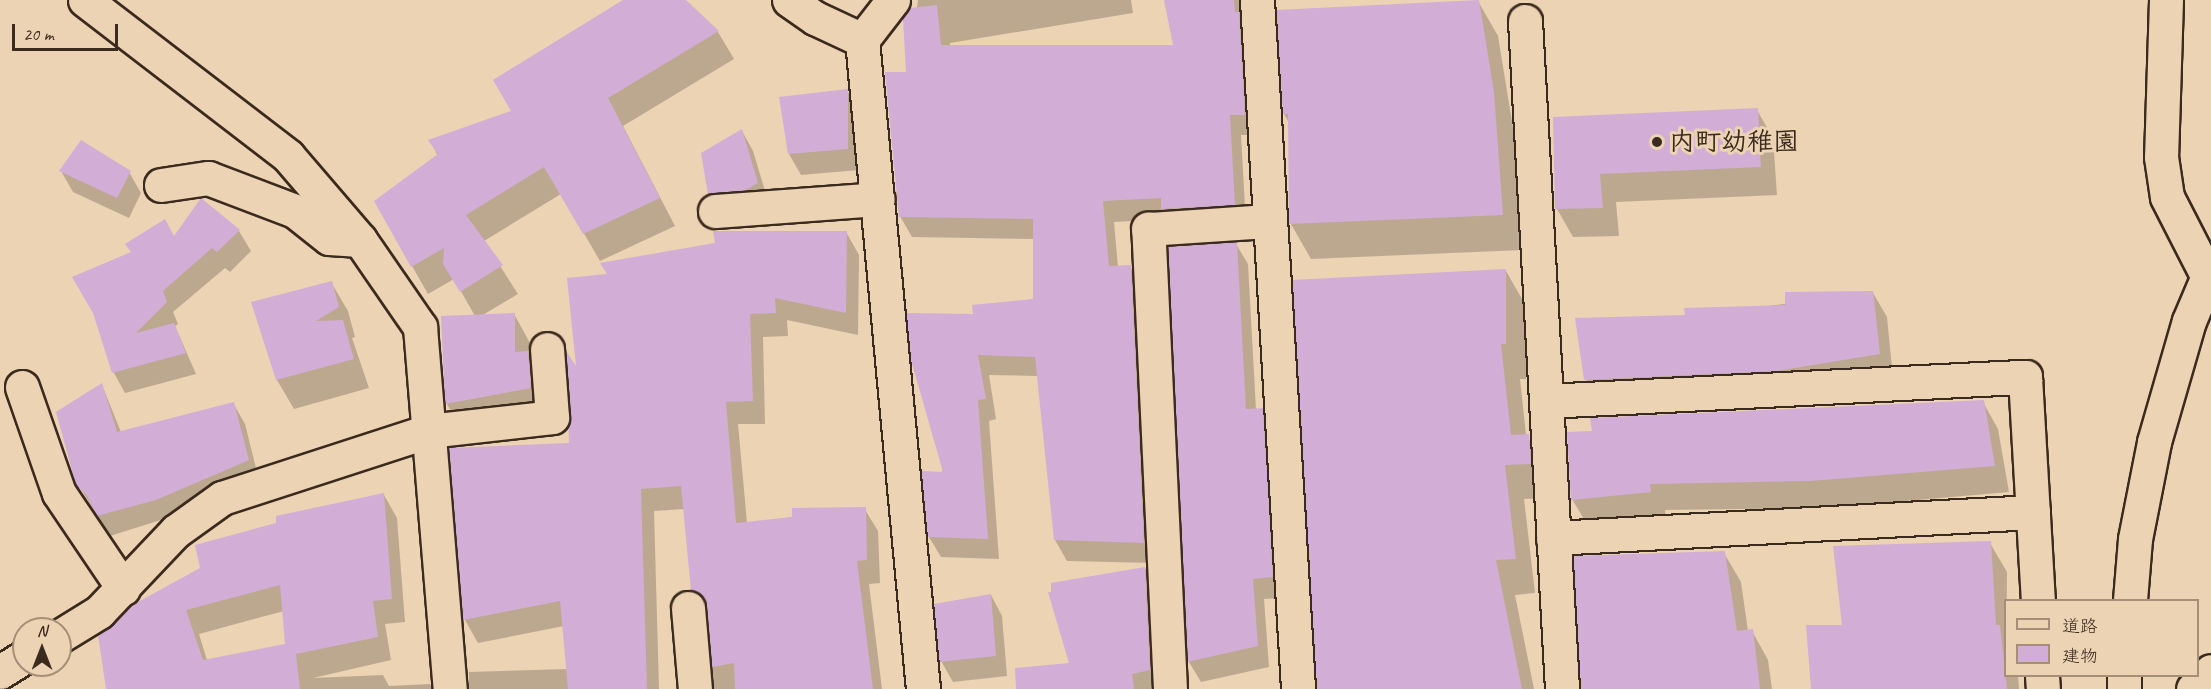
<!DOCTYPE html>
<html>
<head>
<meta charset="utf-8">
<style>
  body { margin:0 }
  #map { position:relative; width:2211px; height:689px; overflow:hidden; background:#ebd3b3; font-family:Caveat,"Klee One",sans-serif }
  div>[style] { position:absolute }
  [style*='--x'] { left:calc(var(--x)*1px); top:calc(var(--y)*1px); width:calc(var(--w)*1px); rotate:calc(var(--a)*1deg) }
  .shadow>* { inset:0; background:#0003 }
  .building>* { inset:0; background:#d2add6 }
  .roads { filter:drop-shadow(2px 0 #3b2a1e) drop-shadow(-2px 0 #3b2a1e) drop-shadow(0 2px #3b2a1e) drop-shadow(0 -2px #3b2a1e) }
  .minor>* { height:33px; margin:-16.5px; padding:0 16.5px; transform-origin:16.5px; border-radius:16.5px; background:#ebd3b3 }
  .dots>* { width:16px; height:16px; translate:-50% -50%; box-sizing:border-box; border:3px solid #ebd3b3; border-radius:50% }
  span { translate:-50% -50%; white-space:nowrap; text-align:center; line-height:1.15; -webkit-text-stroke:6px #ebd3b3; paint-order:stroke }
  .poi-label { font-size:26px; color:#3b2a1e; font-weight:700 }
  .left { translate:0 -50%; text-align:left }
  .legend { position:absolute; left:2004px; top:599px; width:195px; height:78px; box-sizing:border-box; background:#ebd3b3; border:2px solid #a58f77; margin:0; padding:8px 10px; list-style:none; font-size:18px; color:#3b2a1e }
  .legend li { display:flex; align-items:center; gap:12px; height:30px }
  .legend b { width:30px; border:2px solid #a58f77 }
  .north { position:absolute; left:12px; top:617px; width:60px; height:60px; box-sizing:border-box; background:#ebd3b3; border:2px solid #a58f77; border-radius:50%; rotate:0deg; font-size:16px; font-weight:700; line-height:24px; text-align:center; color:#3b2a1e }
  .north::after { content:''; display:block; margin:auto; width:21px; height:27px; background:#3b2a1e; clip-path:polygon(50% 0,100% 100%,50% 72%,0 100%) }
  .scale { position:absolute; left:12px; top:24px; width:106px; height:27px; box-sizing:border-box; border:3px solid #3b2a1e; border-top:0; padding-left:8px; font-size:18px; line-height:21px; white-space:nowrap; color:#3b2a1e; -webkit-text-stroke:4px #ebd3b3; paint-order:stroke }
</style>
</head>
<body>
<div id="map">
  <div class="shadow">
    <i style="clip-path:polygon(624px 0,684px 0,718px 32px,734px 59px,623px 126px,675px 226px,600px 261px,561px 194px,484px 241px,518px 294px,481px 316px,514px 314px,530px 343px,531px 358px,544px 382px,547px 417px,463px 432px,447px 404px,475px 316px,454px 279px,428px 294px,412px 266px,438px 156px,430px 141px,513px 112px)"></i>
    <i style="clip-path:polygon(918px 0,1131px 0,1133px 13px,950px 43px,950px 47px,1175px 47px,1165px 0,1245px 0,1256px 135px,1241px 135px,1246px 225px,1168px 219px,1114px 222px,1118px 267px,1130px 266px,1142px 287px,1155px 563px,1067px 561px,1055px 540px,1038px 376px,989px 375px,996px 419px,989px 421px,999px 559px,941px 557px,929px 537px,974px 316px,1035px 300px,1035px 239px,912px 237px,900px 216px,908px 73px)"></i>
    <i style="clip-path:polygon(1478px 1px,1498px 36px,1513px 128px,1522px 250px,1311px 259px,1291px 224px,1289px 123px,1284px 114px)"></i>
    <i style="clip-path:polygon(847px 90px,859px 111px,859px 170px,801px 175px,789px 154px)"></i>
    <i style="clip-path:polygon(1757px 110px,1773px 138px,1777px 195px,1616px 202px,1619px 236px,1573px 237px,1557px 209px,1554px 119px)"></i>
    <i style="clip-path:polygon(742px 131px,753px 151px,769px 204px,721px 214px,709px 194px)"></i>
    <i style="clip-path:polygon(61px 171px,129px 172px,141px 193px,129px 218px,73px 192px)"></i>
    <i style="clip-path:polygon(239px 231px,251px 251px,230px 272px,225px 268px,173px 312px,178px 324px,175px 326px,196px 374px,125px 393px,114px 373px,94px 312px,175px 238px)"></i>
    <i style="clip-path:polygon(846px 232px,859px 255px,858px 335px,787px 320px,788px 336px,763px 337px,765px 424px,738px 424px,747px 523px,864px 508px,878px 531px,880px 583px,869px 584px,882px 689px,712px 689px,709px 615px,693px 590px,685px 509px,654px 511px,659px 689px,469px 689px,469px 672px,568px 669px,564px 626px,478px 643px,465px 620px,450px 449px,571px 445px,579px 371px,609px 275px)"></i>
    <i style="clip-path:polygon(1236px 244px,1248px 264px,1256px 410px,1262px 410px,1274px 430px,1284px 598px,1264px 599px,1269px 667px,1201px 682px,1189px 662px,1169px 248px)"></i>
    <i style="clip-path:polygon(1506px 271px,1526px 306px,1526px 379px,1520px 379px,1526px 435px,1548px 470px,1550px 498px,1524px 499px,1535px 593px,1515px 595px,1534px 689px,1318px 689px)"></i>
    <i style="clip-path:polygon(331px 282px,348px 311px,355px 337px,352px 338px,369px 388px,294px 409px,277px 380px,252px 303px)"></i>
    <i style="clip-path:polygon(1873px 293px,1887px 317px,1893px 378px,1599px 404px,1586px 380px,1687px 316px)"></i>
    <i style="clip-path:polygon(102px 385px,121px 432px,233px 403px,245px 424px,259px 480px,167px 518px,110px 536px,78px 484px)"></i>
    <i style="clip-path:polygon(1983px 402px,1998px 429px,2009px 492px,1826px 508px,1665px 510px,1666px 519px,1588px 526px,1572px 499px)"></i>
    <i style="clip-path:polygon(evenodd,384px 495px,397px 518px,405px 622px,385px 624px,391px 660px,313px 678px,383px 675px,389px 686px,430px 684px,433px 689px,108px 689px,100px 635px,384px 495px,284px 611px,286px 645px,207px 660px,199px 634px,284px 611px)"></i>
    <i style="clip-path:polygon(1990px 543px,2007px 572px,2006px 676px,2018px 676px,2019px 689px,1813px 689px,1844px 627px)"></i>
    <i style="clip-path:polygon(1724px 553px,1741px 582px,1748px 631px,1752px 631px,1768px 660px,1772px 689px,1582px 689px)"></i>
    <i style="clip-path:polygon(1145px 568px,1156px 589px,1161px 689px,1079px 689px)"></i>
    <i style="clip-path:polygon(991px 595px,1002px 616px,1007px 676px,953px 682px,941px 661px)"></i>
  </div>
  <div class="building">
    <i style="clip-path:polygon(623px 0,686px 0,719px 31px,608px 98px,660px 198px,583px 234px,544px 167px,466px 215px,503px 265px,460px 292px,443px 264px,444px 248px,411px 267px,374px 201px,438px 154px,428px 140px,511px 111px,493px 80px)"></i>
    <i style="clip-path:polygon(1164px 0,1234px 0,1235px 12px,1239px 12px,1245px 115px,1230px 115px,1235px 205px,1161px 209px,1161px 198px,1103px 201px,1109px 266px,1131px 265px,1144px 543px,1054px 540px,1035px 357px,978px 355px,986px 399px,978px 400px,988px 539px,928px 537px,921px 471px,943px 472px,911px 360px,906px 313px,973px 314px,972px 305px,1033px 299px,1033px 219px,899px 217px,885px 72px,906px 72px,903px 18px,910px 8px,937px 5px,941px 45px,1173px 45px)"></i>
    <i style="clip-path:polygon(1479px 0,1494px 92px,1503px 215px,1289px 224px,1288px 114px,1283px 114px,1276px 10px)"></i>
    <i style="clip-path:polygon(848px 89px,848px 149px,788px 154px,779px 97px)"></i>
    <i style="clip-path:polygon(1758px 108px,1761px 167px,1600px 174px,1603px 208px,1555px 209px,1553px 117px)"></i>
    <i style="clip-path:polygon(742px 129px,758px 183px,746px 190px,708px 194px,701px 153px)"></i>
    <i style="clip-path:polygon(81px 140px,131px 171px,117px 198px,59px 171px)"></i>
    <i style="clip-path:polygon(201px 198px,240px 230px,217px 252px,212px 248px,163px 291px,167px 302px,136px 333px,174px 323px,186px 353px,112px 373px,93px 313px,72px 277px,131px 252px,125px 244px,165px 219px,174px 236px)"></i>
    <i style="clip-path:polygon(713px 231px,847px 231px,846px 313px,775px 298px,776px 313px,750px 314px,753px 401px,726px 402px,736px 523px,792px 517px,792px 508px,866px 507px,867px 560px,857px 561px,873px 689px,735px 689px,734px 663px,712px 667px,707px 606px,703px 597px,691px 590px,681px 486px,641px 489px,647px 689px,568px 689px,560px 601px,463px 620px,449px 448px,569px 443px,566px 351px,576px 366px,567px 278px,607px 274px,600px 263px,715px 243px)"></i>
    <i style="clip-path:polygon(1237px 242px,1246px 409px,1263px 408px,1273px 577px,1253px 579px,1258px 646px,1187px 662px,1168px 247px)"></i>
    <i style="clip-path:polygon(1506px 269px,1506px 344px,1501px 344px,1511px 435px,1529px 434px,1531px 464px,1505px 465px,1516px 559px,1496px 560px,1522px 689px,1317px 689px,1292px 280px)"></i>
    <i style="clip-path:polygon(332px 281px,339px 307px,316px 321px,343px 320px,354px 359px,276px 380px,251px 302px)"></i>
    <i style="clip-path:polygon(1873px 291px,1880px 354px,1777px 371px,1584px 380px,1575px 318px,1685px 315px,1684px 308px,1785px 305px,1785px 292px)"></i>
    <i style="clip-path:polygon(515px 313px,515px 352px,528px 351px,531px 388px,445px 404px,441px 316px)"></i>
    <i style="clip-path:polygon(102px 383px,117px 432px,234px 402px,249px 460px,156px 500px,97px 516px,86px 494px,76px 485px,56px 412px)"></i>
    <i style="clip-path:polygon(1984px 400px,1995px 466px,1810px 481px,1650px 484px,1651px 492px,1571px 500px,1567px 432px,1592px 431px,1590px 418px)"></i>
    <i style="clip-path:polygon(evenodd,384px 493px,392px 599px,373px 601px,378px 637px,296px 654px,300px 689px,106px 689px,98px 635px,129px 607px,200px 568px,195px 545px,276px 523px,276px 516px,384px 493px,280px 585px,285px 644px,203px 660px,186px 610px,280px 585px)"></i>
    <i style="clip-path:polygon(1991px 541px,1996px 625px,2000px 625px,2007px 689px,1811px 689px,1806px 625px,1842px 625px,1833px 546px)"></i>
    <i style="clip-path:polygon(1725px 551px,1737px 631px,1753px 629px,1760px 689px,1581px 689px,1573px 556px)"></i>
    <i style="clip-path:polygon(1145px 567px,1150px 670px,1132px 674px,1134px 689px,1016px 689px,1015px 668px,1069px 663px,1048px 592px,1051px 592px,1051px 583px)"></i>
    <i style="clip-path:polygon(991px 594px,996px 656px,939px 662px,934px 604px)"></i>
  </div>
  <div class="roads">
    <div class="minor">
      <i style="--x:85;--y:0;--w:256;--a:37.5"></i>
      <i style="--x:288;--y:156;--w:111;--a:49.4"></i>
      <i style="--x:789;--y:0;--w:32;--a:35"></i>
      <i style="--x:815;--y:18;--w:52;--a:25.1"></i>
      <i style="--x:893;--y:0;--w:51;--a:127.8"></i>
      <i style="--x:862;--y:40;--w:652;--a:84.63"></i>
      <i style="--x:1257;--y:0;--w:690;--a:86.59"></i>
      <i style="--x:2166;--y:0;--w:157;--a:91.8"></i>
      <i style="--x:2161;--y:157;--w:40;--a:81.5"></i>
      <i style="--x:2167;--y:197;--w:90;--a:62.9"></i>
      <i style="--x:1525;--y:21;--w:669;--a:86.83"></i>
      <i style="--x:161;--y:185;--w:48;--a:-8.5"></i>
      <i style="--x:208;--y:178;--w:93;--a:20.8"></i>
      <i style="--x:295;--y:211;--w:43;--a:38.5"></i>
      <i style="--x:329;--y:238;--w:31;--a:4"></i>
      <i style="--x:360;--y:240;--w:106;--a:55.4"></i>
      <i style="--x:420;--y:327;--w:363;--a:85.3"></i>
      <i style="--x:715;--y:211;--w:163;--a:-4.2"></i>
      <i style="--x:22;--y:387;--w:112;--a:70.8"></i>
      <i style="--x:59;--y:493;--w:115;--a:56"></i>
      <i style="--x:1546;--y:401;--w:480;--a:-2.9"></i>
      <i style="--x:2025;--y:377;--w:223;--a:86.7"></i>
      <i style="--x:1553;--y:538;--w:481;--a:-3.1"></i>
      <i style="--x:2130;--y:600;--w:61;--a:-85.3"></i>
      <i style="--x:2135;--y:539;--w:99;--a:-78.9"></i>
      <i style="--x:2154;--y:442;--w:126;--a:-73.9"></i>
      <i style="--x:2189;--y:321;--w:56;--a:-67.1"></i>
      <i style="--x:688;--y:608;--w:81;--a:85.1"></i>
      <i style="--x:60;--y:636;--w:46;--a:-31.6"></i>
      <i style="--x:99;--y:612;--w:112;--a:-46.5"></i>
      <i style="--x:176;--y:531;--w:57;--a:-35.7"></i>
      <i style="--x:222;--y:498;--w:217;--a:-18"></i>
      <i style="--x:428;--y:431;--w:125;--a:-6.4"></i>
      <i style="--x:552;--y:417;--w:68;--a:-94.2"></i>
      <i style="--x:0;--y:672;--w:28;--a:-32"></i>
      <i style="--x:2042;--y:676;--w:13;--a:86"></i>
      <i style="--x:1170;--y:689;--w:461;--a:-92.7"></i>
      <i style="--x:1148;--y:229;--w:122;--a:-3.8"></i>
      <i style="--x:2124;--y:689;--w:13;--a:-90"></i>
      <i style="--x:2193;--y:689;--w:25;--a:-45"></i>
    </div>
  </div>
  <div class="dots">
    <i style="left:1657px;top:142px;background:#3b2a1e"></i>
  </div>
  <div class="poi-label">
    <span class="left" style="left:1669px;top:142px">内町幼稚園</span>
  </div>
  <ul class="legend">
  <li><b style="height:8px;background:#ebd3b3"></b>道路</li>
  <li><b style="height:16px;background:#d2add6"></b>建物</li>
  </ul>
  <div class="north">N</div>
  <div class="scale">20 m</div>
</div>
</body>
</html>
